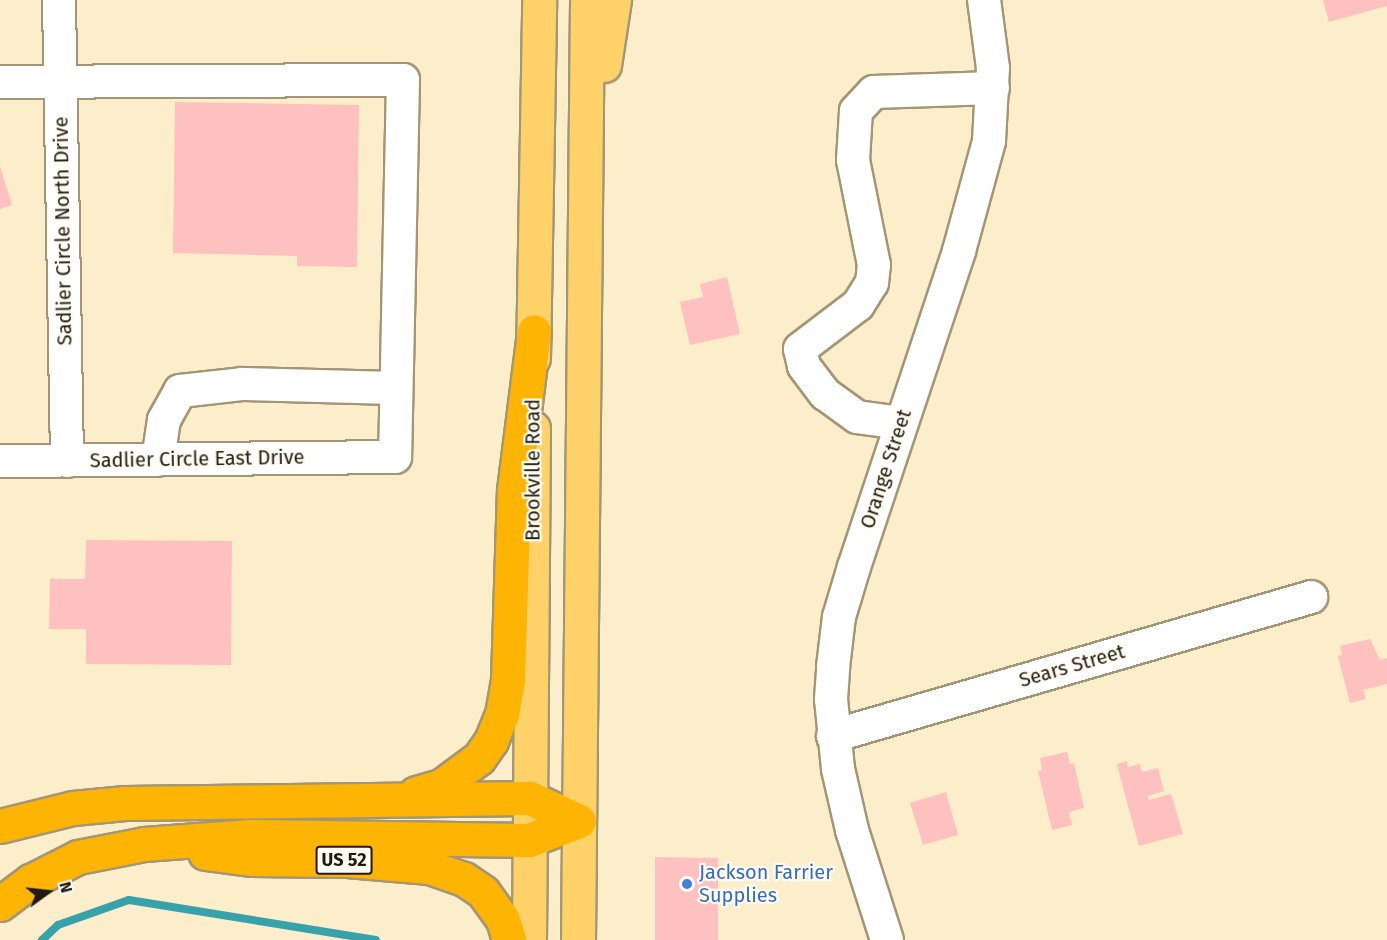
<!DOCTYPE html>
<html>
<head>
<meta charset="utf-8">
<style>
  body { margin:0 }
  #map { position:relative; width:1387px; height:940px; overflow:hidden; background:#fceecb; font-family:"Fira Sans",sans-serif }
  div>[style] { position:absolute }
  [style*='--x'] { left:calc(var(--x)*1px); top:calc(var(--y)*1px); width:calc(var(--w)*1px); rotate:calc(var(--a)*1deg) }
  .stream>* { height:8px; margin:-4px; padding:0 4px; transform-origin:4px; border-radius:4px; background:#38a2ab }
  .building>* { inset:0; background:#fec1bf }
  .roads { filter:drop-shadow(2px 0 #a39676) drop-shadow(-2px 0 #a39676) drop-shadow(0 2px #a39676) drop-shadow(0 -2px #a39676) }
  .minor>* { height:32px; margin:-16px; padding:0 16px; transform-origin:16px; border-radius:16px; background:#fff }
  .major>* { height:33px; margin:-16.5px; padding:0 16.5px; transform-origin:16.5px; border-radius:16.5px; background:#fed268 }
  .highway>* { height:33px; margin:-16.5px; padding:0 16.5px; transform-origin:16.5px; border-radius:16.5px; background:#fdb403 }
  .dots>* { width:16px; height:16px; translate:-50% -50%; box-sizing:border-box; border:3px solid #fffcf5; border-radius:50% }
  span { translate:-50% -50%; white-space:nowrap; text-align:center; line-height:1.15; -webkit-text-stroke:4.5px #fffcf5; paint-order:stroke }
  .shield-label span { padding:2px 4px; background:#fffcf5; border:2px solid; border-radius:4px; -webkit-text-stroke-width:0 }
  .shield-label { font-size:18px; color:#201b0e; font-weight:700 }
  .street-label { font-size:20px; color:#201b0e }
  .shop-label { font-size:20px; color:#366cbe }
  .left { translate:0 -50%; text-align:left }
  .north { position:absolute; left:18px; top:862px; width:60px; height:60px; -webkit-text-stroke:4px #fffcf5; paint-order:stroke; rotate:75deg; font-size:16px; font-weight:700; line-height:24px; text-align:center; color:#201b0e }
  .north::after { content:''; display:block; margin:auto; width:21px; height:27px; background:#201b0e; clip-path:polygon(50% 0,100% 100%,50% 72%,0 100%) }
</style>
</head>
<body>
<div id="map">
  <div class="stream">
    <i style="--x:42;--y:940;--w:22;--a:-43"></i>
    <i style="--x:58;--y:925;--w:75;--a:-19.4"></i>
    <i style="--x:129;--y:900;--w:250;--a:9.2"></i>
  </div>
  <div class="building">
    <i style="clip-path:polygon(1323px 0,1387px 0,1387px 6px,1329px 22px)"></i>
    <i style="clip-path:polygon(175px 102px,359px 105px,357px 267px,297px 266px,297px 256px,173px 253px)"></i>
    <i style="clip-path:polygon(0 166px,12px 205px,0 209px)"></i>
    <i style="clip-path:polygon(727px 277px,740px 334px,690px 345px,680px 302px,703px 297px,700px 284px)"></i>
    <i style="clip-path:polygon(86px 540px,232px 541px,231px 665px,86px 664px,86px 629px,49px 629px,50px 579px,85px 579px)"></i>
    <i style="clip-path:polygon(1370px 639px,1380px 660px,1387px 658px,1387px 684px,1363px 690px,1366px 699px,1350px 703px,1338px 656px,1342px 655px,1340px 646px)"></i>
    <i style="clip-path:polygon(1067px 752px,1070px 764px,1074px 763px,1084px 808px,1069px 812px,1072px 825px,1052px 830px,1038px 771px,1042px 770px,1040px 758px)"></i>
    <i style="clip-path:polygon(1127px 761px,1128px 767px,1140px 764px,1142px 772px,1158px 768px,1164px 791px,1148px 796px,1149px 800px,1171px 794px,1183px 834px,1139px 846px,1118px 769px,1117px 764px)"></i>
    <i style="clip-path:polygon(946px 792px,958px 835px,923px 845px,910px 803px)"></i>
    <i style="clip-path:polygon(655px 857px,718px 858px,718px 940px,655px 940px)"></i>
  </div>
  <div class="roads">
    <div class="minor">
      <i style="--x:59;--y:0;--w:461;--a:89"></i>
      <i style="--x:0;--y:82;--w:403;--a:-0.3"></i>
      <i style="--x:403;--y:80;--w:377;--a:91.2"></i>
      <i style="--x:395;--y:457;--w:395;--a:179.4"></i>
      <i style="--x:901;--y:423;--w:44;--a:-172.2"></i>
      <i style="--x:857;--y:417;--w:39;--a:-144"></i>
      <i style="--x:825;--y:394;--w:35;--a:-127"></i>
      <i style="--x:804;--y:366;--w:17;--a:-103"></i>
      <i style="--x:800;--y:349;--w:73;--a:-37.2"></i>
      <i style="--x:858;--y:305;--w:26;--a:-58"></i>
      <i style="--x:872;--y:283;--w:18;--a:-84"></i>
      <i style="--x:874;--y:265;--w:107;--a:-101.3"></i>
      <i style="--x:853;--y:160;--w:49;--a:-86.5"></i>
      <i style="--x:856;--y:111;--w:26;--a:-47"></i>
      <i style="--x:874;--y:92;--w:119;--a:-1.9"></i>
      <i style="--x:158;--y:460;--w:40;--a:-81.5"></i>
      <i style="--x:164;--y:420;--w:33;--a:-61"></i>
      <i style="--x:180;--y:391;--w:62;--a:-6.4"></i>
      <i style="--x:242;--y:384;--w:154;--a:1.5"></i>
      <i style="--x:833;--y:736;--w:498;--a:-16.2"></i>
      <i style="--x:887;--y:940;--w:115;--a:-107.7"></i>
      <i style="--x:852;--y:830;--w:63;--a:-102.9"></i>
      <i style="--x:838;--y:769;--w:70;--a:-95.7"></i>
      <i style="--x:831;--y:699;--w:32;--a:-86"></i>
      <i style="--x:833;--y:667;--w:50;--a:-83.2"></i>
      <i style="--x:839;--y:617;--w:52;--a:-73.3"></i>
      <i style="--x:854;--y:567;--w:333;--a:-71.6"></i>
      <i style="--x:959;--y:251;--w:114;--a:-74.7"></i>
      <i style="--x:989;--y:141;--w:73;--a:-86.9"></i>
      <i style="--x:993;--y:68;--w:69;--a:-97.5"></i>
    </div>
    <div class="major">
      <i style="--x:604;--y:65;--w:66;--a:-81.3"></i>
      <i style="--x:533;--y:358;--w:358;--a:-89"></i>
      <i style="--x:529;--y:940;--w:512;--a:-89.55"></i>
      <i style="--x:578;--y:940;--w:940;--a:-89.45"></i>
    </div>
    <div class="highway">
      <i style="--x:416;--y:793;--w:26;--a:-16"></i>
      <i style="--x:441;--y:786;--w:47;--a:-36.4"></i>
      <i style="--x:479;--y:758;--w:21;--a:-55"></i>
      <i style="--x:491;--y:741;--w:29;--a:-68"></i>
      <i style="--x:502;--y:714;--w:36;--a:-80"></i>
      <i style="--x:508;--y:679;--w:189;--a:-88.2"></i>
      <i style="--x:514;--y:490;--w:160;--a:-82.8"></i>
      <i style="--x:0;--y:826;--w:75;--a:-13.9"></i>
      <i style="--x:73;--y:808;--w:52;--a:-5.5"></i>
      <i style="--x:125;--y:803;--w:405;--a:-0.7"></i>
      <i style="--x:530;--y:798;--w:54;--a:25.1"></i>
      <i style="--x:205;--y:853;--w:46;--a:7.4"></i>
      <i style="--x:251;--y:859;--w:96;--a:0.6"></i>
      <i style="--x:347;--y:860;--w:82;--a:4.9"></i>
      <i style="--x:429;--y:867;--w:37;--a:19"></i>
      <i style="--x:464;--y:879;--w:23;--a:34"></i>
      <i style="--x:483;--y:892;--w:34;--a:54"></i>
      <i style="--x:503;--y:920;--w:21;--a:73"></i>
      <i style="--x:0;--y:904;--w:39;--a:-37"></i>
      <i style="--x:31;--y:881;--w:53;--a:-27.1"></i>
      <i style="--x:78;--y:857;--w:67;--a:-11.1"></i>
      <i style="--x:144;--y:844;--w:107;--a:-4.3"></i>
      <i style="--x:251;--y:836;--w:278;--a:0.8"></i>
      <i style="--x:529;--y:840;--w:53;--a:-20.8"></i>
    </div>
  </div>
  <div class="dots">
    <i style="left:687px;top:884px;background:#3f7fe0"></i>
  </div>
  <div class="shield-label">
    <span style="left:344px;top:860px">US 52</span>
  </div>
  <div class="street-label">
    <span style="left:63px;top:231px;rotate:-91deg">Sadlier Circle North Drive</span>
    <span style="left:197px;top:459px;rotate:-1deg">Sadlier Circle East Drive</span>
    <span style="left:886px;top:469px;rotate:-72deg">Orange Street</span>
    <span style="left:533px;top:470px;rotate:-90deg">Brookville Road</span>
    <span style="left:1072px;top:666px;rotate:-16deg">Sears Street</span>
  </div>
  <div class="shop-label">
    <span class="left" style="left:699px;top:884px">Jackson Farrier<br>Supplies</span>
  </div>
  <div class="north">N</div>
</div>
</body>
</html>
